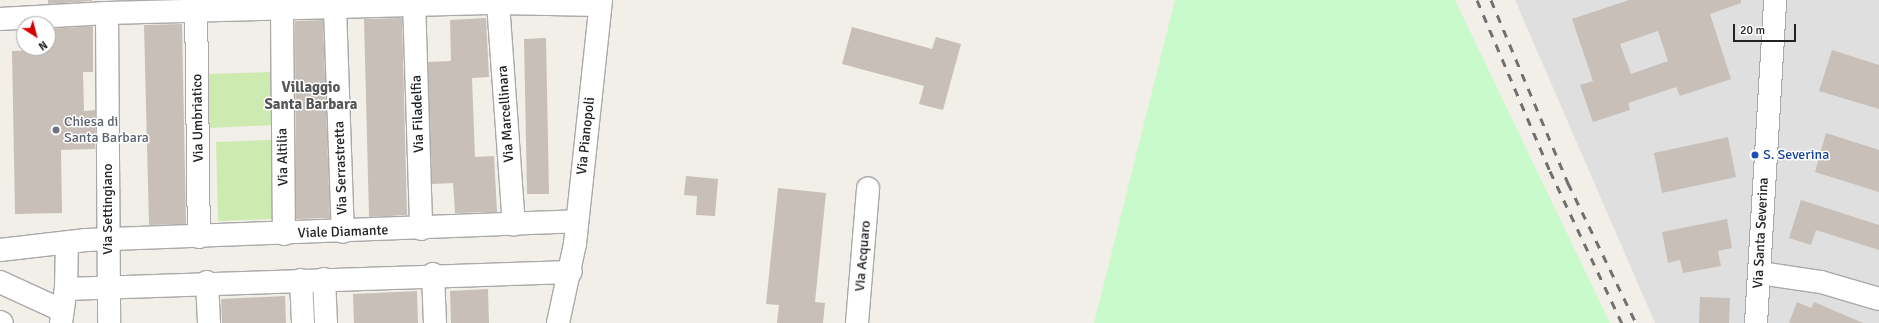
<!DOCTYPE html>
<html>
<head>
<meta charset="utf-8">
<style>
  body { margin:0 }
  #map { position:relative; width:1879px; height:323px; overflow:hidden; background:#f2efe9; font-family:Signika,sans-serif }
  div>[style] { position:absolute }
  [style*='--x'] { left:calc(var(--x)*1px); top:calc(var(--y)*1px); width:calc(var(--w)*1px); rotate:calc(var(--a)*1deg) }
  .residential>* { inset:0; background:#e0dfdf }
  .grass>* { inset:0; background:#cdebb0 }
  .park>* { inset:0; background:#c8facc }
  .building>* { inset:0; background:#c7bfb8 }
  .roads { filter:drop-shadow(1px 0 #a9a9a9) drop-shadow(-1px 0 #a9a9a9) drop-shadow(0 1px #a9a9a9) drop-shadow(0 -1px #a9a9a9) }
  .minor>* { height:22px; margin:-11px; padding:0 11px; transform-origin:11px; border-radius:11px; background:#fff }
  .rail>* { height:3px; margin-top:-1.5px; transform-origin:0; background:repeating-linear-gradient(90deg,#707070 0 8px,transparent 0 16px) }
  .dots>* { width:11px; height:11px; translate:-50% -50%; box-sizing:border-box; border:2px solid #fff; border-radius:50% }
  span { translate:-50% -50%; white-space:nowrap; text-align:center; line-height:1.15; -webkit-text-stroke:3px #fff; paint-order:stroke }
  .street-label { font-size:14px; color:#222 }
  .worship-label { font-size:14px; color:#5b616d }
  .left { translate:0 -50%; text-align:left }
  .transit-label { font-size:14px; color:#164399 }
  .neighbourhood-label { font-size:15px; color:#555; font-weight:700 }
  .north { position:absolute; left:16px; top:16px; width:40px; height:40px; box-sizing:border-box; background:#fff; border:1px solid #a7a7a7; border-radius:50%; rotate:144deg; font-size:11px; font-weight:700; line-height:16px; text-align:center; color:#222 }
  .north::after { content:''; display:block; margin:auto; width:14px; height:18px; background:#d40000; clip-path:polygon(50% 0,100% 100%,50% 72%,0 100%) }
  .scale { position:absolute; left:1733px; top:24px; width:63px; height:18px; box-sizing:border-box; border:2px solid #222; border-top:0; padding-left:5px; font-size:12px; line-height:14px; white-space:nowrap; color:#222; -webkit-text-stroke:3px #fff; paint-order:stroke }
</style>
</head>
<body>
<div id="map">
  <div class="residential">
    <i style="clip-path:polygon(1515px 0,1879px 0,1879px 323px,1655px 323px)"></i>
  </div>
  <div class="grass">
    <i style="clip-path:polygon(272px 72px,273px 125px,209px 128px,207px 74px)"></i>
    <i style="clip-path:polygon(271px 140px,273px 219px,218px 221px,216px 142px)"></i>
  </div>
  <div class="park">
    <i style="clip-path:polygon(1175px 0,1455px 0,1610px 323px,1094px 323px)"></i>
  </div>
  <div class="building">
    <i style="clip-path:polygon(48px 0,92px 0,92px 1px,48px 4px)"></i>
    <i style="clip-path:polygon(evenodd,1629px 0,1741px 0,1741px 3px,1710px 14px,1731px 79px,1680px 96px,1676px 87px,1628px 103px,1630px 110px,1593px 122px,1580px 85px,1593px 81px,1572px 19px,1629px 0,1658px 31px,1668px 61px,1631px 74px,1620px 44px,1658px 31px)"></i>
    <i style="clip-path:polygon(402px 18px,407px 215px,369px 217px,364px 19px)"></i>
    <i style="clip-path:polygon(486px 18px,489px 77px,472px 78px,475px 157px,494px 156px,497px 212px,455px 213px,453px 183px,432px 184px,428px 62px,451px 61px,450px 20px)"></i>
    <i style="clip-path:polygon(323px 20px,330px 218px,296px 219px,295px 21px)"></i>
    <i style="clip-path:polygon(182px 24px,186px 224px,149px 225px,144px 25px)"></i>
    <i style="clip-path:polygon(93px 26px,93px 72px,83px 72px,84px 111px,95px 110px,95px 149px,61px 150px,62px 213px,15px 214px,12px 51px,46px 50px,48px 29px)"></i>
    <i style="clip-path:polygon(852px 27px,932px 49px,936px 37px,961px 44px,943px 110px,919px 104px,924px 86px,842px 64px)"></i>
    <i style="clip-path:polygon(546px 38px,549px 194px,527px 194px,524px 39px)"></i>
    <i style="clip-path:polygon(1832px 50px,1879px 65px,1879px 109px,1819px 91px)"></i>
    <i style="clip-path:polygon(1826px 133px,1879px 150px,1879px 192px,1815px 172px)"></i>
    <i style="clip-path:polygon(1728px 137px,1736px 177px,1662px 193px,1654px 153px)"></i>
    <i style="clip-path:polygon(686px 176px,718px 179px,715px 216px,696px 215px,697px 196px,684px 195px)"></i>
    <i style="clip-path:polygon(778px 188px,826px 193px,815px 302px,825px 303px,823px 323px,777px 323px,779px 305px,766px 304px)"></i>
    <i style="clip-path:polygon(1801px 200px,1879px 225px,1879px 250px,1816px 230px,1811px 245px,1789px 238px)"></i>
    <i style="clip-path:polygon(1727px 219px,1732px 248px,1718px 251px,1721px 266px,1683px 273px,1680px 260px,1668px 263px,1662px 232px)"></i>
    <i style="clip-path:polygon(488px 289px,489px 323px,451px 323px,450px 291px)"></i>
    <i style="clip-path:polygon(417px 291px,418px 323px,354px 323px,353px 294px)"></i>
    <i style="clip-path:polygon(285px 296px,286px 323px,222px 323px,221px 299px)"></i>
    <i style="clip-path:polygon(1700px 297px,1730px 298px,1729px 323px,1699px 323px)"></i>
    <i style="clip-path:polygon(1797px 302px,1811px 308px,1814px 302px,1863px 323px,1789px 323px)"></i>
  </div>
  <div class="roads">
    <div class="minor">
      <i style="--x:196;--y:0;--w:237;--a:89.3"></i>
      <i style="--x:414;--y:0;--w:229;--a:88.2"></i>
      <i style="--x:498;--y:3;--w:222;--a:85.9"></i>
      <i style="--x:335;--y:8;--w:224;--a:88"></i>
      <i style="--x:282;--y:9;--w:225;--a:89.5"></i>
      <i style="--x:107;--y:13;--w:310;--a:89.6"></i>
      <i style="--x:0;--y:19;--w:107;--a:-3.2"></i>
      <i style="--x:107;--y:13;--w:391;--a:-1.5"></i>
      <i style="--x:498;--y:3;--w:102;--a:1.1"></i>
      <i style="--x:0;--y:250;--w:87;--a:-6.6"></i>
      <i style="--x:86;--y:240;--w:491;--a:-2.2"></i>
      <i style="--x:1760;--y:273;--w:62;--a:8.4"></i>
      <i style="--x:1821;--y:282;--w:60;--a:16.3"></i>
      <i style="--x:433;--y:274;--w:49;--a:87.7"></i>
      <i style="--x:324;--y:279;--w:44;--a:87.4"></i>
      <i style="--x:301;--y:280;--w:43;--a:87.3"></i>
      <i style="--x:0;--y:282;--w:69;--a:24.7"></i>
      <i style="--x:207;--y:282;--w:41;--a:87.2"></i>
      <i style="--x:66;--y:289;--w:505;--a:-1.93"></i>
      <i style="--x:0;--y:322;--w:2;--a:27"></i>
      <i style="--x:61;--y:323;--w:34;--a:-82"></i>
      <i style="--x:66;--y:289;--w:46;--a:-88.8"></i>
      <i style="--x:558;--y:323;--w:81;--a:-77.9"></i>
      <i style="--x:575;--y:244;--w:245;--a:-83.9"></i>
      <i style="--x:857;--y:323;--w:135;--a:-85.3"></i>
      <i style="--x:1756;--y:323;--w:324;--a:-86.6"></i>
    </div>
  </div>
  <div class="rail">
    <i style="--x:1477;--y:0;--w:186;--a:66.9"></i>
    <i style="--x:1550;--y:171;--w:168;--a:64.7"></i>
    <i style="--x:1491;--y:0;--w:199;--a:67.2"></i>
    <i style="--x:1568;--y:183;--w:156;--a:64.1"></i>
  </div>
  <div class="dots">
    <i style="left:56px;top:130px;background:#6b7280"></i>
    <i style="left:1755px;top:155px;background:#1a4fb4"></i>
  </div>
  <div class="street-label">
    <span style="left:418px;top:114px;rotate:-92deg">Via Filadelfia</span>
    <span style="left:506px;top:114px;rotate:-94deg">Via Marcellinara</span>
    <span style="left:198px;top:118px;rotate:-91deg">Via Umbriatico</span>
    <span style="left:586px;top:136px;rotate:-84deg">Via Pianopoli</span>
    <span style="left:283px;top:157px;rotate:-91deg">Via Altilia</span>
    <span style="left:341px;top:168px;rotate:-92deg">Via Serrastretta</span>
    <span style="left:108px;top:209px;rotate:-90deg">Via Settingiano</span>
    <span style="left:343px;top:232px;rotate:-2deg">Viale Diamante</span>
    <span style="left:1761px;top:233px;rotate:-87deg">Via Santa Severina</span>
    <span style="left:863px;top:256px;rotate:-85deg">Via Acquaro</span>
  </div>
  <div class="worship-label">
    <span class="left" style="left:64px;top:130px">Chiesa di<br>Santa Barbara</span>
  </div>
  <div class="transit-label">
    <span class="left" style="left:1763px;top:155px">S. Severina</span>
  </div>
  <div class="neighbourhood-label">
    <span style="left:311px;top:96px">Villaggio<br>Santa Barbara</span>
  </div>
  <div class="north">N</div>
  <div class="scale">20 m</div>
</div>
</body>
</html>
